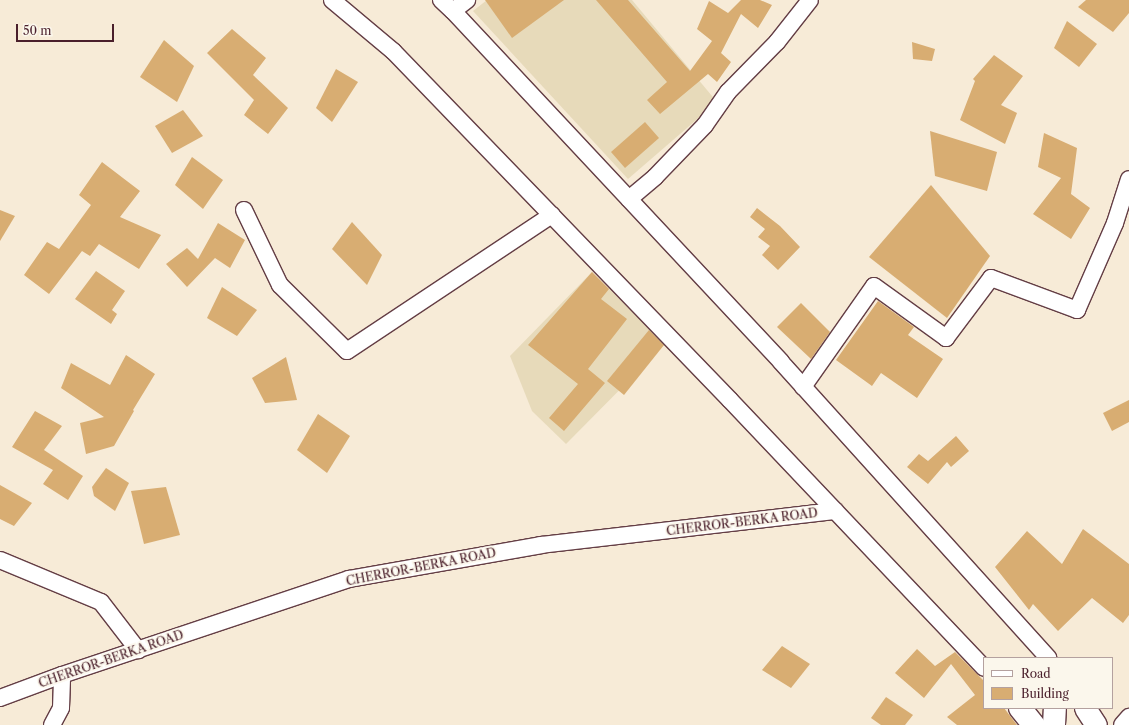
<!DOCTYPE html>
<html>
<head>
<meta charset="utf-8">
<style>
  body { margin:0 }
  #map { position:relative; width:1129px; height:725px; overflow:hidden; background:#f7ebd7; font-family:"Libre Caslon Text",serif }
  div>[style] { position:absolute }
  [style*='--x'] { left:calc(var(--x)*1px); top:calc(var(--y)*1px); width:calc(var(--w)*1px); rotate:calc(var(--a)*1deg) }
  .built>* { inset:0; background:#e7daba }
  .building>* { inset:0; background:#d8ad72 }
  .roads { filter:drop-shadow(1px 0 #643e45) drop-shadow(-1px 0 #643e45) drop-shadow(0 1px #643e45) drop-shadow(0 -1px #643e45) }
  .minor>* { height:16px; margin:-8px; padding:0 8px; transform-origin:8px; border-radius:8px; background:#fff }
  .major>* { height:21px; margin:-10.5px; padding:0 10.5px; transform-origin:10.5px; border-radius:10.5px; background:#fff }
  .highway>* { height:22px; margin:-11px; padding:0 11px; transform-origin:11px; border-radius:11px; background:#fff }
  span { translate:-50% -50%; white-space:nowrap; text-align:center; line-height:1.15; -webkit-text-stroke:3.5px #fbf7ec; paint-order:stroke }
  .street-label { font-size:12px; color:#4a1f2b }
  .legend { position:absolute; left:983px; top:657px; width:130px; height:52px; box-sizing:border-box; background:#fbf7ec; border:1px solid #b4a19f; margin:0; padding:5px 7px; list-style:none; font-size:12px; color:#4a1f2b }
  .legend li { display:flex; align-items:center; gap:8px; height:20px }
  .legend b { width:20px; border:1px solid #b4a19f }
  .scale { position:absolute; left:16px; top:24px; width:98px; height:18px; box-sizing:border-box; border:2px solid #4a1f2b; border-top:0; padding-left:5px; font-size:12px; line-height:14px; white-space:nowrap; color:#4a1f2b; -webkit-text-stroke:3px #fbf7ec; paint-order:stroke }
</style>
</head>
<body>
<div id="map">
  <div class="built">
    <i style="clip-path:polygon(487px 0,632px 0,717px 102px,628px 179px,473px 11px)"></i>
    <i style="clip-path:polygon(592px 272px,665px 344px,566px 444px,532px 411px,510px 356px)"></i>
  </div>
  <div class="building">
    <i style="clip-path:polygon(485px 0,564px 0,512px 38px)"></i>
    <i style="clip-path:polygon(596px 0,628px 0,690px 71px,712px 41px,697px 29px,709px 1px,728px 13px,741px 0,760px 0,772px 5px,758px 28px,741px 14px,721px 53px,731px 62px,717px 82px,708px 74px,660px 114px,647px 100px,667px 82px)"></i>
    <i style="clip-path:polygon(1086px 0,1129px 0,1129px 13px,1113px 32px,1078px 7px)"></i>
    <i style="clip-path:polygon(1067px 21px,1097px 44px,1079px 67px,1054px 48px)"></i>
    <i style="clip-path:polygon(232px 29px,266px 58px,253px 75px,288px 108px,268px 134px,244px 115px,254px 100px,207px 53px)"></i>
    <i style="clip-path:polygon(164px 40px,194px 66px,177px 102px,140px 77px)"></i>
    <i style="clip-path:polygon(912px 42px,935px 49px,932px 61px,913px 59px)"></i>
    <i style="clip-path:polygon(994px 55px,1023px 76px,1001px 105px,1017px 113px,1005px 144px,960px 120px,975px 81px,973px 79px)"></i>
    <i style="clip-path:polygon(336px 69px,358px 82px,332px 122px,316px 108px)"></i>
    <i style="clip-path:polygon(183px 110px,203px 136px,172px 153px,155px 126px)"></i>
    <i style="clip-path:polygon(645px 122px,659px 138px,625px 168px,611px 152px)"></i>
    <i style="clip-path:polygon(930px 131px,997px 152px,987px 191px,935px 176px)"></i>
    <i style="clip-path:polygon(1044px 133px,1077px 148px,1071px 194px,1090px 208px,1071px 239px,1033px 214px,1061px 178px,1038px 167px)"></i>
    <i style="clip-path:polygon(192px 157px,223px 180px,203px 209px,175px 185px)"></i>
    <i style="clip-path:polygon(102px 162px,140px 191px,120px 217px,161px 235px,139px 269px,99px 244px,90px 256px,82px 251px,49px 294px,24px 275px,47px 242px,59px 249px,91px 205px,79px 195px)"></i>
    <i style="clip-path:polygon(931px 185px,990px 256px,947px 318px,869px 257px)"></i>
    <i style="clip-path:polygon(757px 208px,780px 226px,800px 247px,778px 270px,762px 255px,770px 246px,758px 237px,765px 229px,750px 217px)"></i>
    <i style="clip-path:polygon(0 210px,15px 216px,0 241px)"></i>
    <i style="clip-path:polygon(352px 222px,382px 255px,367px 285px,332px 249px)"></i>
    <i style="clip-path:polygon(218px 223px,245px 240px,230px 268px,215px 258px,187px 287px,166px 264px,187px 248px,198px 259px)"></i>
    <i style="clip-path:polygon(96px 271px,125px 291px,112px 310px,117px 314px,111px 324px,75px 299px)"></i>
    <i style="clip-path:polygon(592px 272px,609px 289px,601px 299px,627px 319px,588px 369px,605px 383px,564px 431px,549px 418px,578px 384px,528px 345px)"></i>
    <i style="clip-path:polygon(222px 287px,257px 310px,237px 336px,207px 318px)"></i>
    <i style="clip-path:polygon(878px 301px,914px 327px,908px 335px,943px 359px,917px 398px,881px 373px,872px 386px,836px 360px)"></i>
    <i style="clip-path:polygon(801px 303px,830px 332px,811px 359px,777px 327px)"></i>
    <i style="clip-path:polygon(649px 330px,664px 345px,624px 395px,607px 381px)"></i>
    <i style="clip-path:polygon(126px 355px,155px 374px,133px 410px,134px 411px,114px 446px,86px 454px,80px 423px,104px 417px,61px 388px,71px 363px,110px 385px)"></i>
    <i style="clip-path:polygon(286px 357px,297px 400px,265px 403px,252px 378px)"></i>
    <i style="clip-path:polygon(1129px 400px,1129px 422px,1112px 431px,1103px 413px)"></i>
    <i style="clip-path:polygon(35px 411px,62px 426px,44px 450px,83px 476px,68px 500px,43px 484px,53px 470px,12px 447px)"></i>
    <i style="clip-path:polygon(318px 414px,350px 436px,327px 473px,297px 450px)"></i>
    <i style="clip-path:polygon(956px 436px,969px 451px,951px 467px,947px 462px,928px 484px,907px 467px,919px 454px,928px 461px)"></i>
    <i style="clip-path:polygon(106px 468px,129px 483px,115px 511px,94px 496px,92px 487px)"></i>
    <i style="clip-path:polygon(0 485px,32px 503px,14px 526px,0 519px)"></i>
    <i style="clip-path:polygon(166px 487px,180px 535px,144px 544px,131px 491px)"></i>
    <i style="clip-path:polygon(1083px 529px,1129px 564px,1129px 615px,1123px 623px,1092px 598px,1058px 631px,1033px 604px,1029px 610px,995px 567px,1027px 531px,1062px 564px)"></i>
    <i style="clip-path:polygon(782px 646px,810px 664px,791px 688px,762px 670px)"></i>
    <i style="clip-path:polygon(917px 649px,935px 666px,955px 652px,984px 681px,984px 708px,1004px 708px,1017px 725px,957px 725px,947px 717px,975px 695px,951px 664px,924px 698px,895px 673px)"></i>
    <i style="clip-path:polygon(886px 697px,913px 715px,905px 725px,881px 725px,871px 718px)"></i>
  </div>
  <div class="roads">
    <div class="minor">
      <i style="--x:332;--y:0;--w:80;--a:39.9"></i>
      <i style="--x:393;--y:51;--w:485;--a:46"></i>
      <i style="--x:730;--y:400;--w:369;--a:46.5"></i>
      <i style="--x:441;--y:0;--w:16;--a:43"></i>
      <i style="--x:453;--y:11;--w:480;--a:46.9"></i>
      <i style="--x:781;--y:362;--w:399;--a:47.9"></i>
      <i style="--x:453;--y:11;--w:18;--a:-38"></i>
      <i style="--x:629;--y:199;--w:34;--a:-40"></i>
      <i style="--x:655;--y:177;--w:72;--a:-46.1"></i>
      <i style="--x:705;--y:125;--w:40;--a:-55.1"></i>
      <i style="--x:728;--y:92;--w:70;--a:-45.6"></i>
      <i style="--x:777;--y:42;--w:53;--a:-51.8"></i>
      <i style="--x:244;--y:210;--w:83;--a:64.4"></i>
      <i style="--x:280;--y:285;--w:94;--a:44.6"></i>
      <i style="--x:347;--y:351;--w:246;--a:-33.6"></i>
      <i style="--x:803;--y:387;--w:123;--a:-54.9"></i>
      <i style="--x:874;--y:286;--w:89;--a:35.8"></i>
      <i style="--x:946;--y:338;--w:75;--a:-53.1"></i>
      <i style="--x:991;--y:278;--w:92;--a:20.4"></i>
      <i style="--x:1077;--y:310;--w:95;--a:-66.4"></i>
      <i style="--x:1115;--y:223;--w:46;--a:-72.3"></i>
      <i style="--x:0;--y:560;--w:109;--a:22.6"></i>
      <i style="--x:101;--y:602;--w:61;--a:52.4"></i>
      <i style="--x:0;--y:698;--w:66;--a:-20.4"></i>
      <i style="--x:62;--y:675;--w:303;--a:-18.5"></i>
      <i style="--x:349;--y:579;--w:195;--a:-10"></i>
      <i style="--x:541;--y:545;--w:296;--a:-6.6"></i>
      <i style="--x:52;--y:725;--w:19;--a:-62"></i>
      <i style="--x:61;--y:708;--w:33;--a:-88"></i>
      <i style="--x:1122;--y:725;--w:11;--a:-49"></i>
    </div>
    <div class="major">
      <i style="--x:1085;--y:708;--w:20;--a:57"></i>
    </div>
    <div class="highway">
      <i style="--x:1020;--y:708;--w:22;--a:51"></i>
      <i style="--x:1054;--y:725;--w:17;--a:-87"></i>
    </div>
  </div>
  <div class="street-label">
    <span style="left:742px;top:522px;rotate:-7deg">CHERROR-BERKA ROAD</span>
    <span style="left:421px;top:567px;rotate:-11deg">CHERROR-BERKA ROAD</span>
    <span style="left:111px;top:659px;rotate:-19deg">CHERROR-BERKA ROAD</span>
  </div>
  <ul class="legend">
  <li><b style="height:5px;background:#fff"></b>Road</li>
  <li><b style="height:11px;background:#d8ad72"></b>Building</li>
  </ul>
  <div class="scale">50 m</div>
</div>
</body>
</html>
